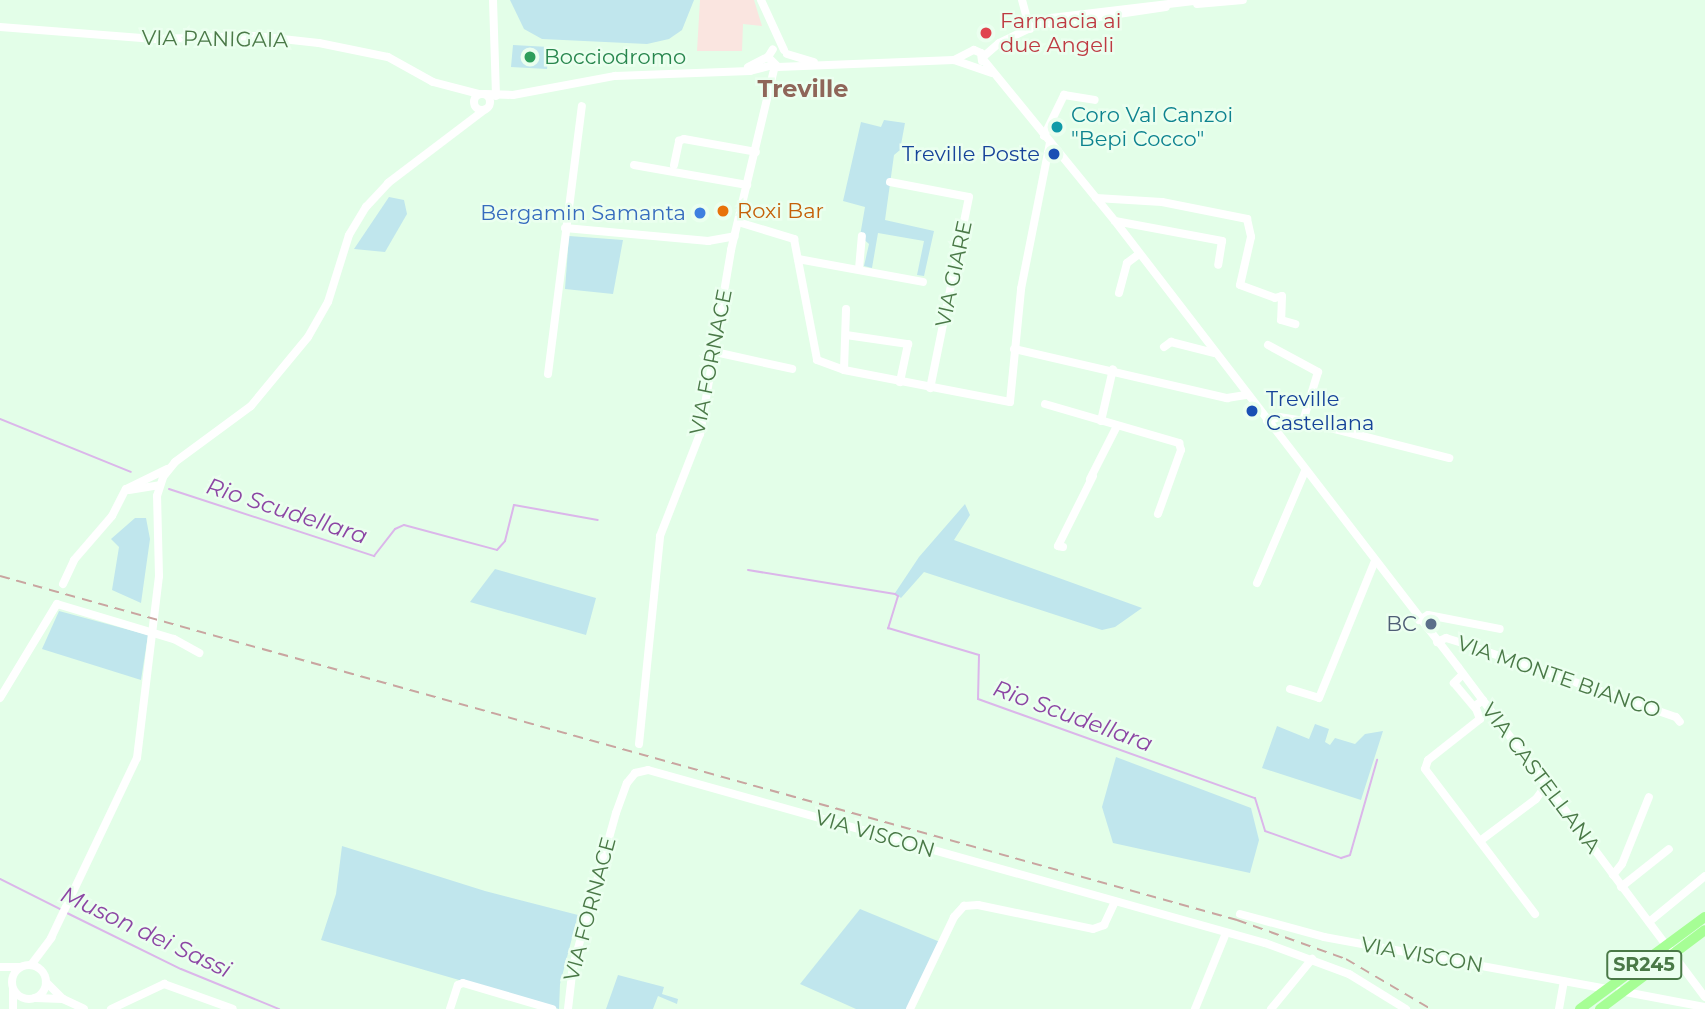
<!DOCTYPE html>
<html>
<head>
<meta charset="utf-8">
<style>
  body { margin:0 }
  #map { position:relative; width:1705px; height:1009px; overflow:hidden; background:#e3fee8; font-family:Montserrat,sans-serif }
  div>[style] { position:absolute }
  [style*='--x'] { left:calc(var(--x)*1px); top:calc(var(--y)*1px); width:calc(var(--w)*1px); rotate:calc(var(--a)*1deg) }
  .education>* { inset:0; background:#fae5e0 }
  .green>* { inset:0; background:#c0e6ed }
  .stream>* { height:2px; margin:-1px; padding:0 1px; transform-origin:1px; border-radius:1px; background:#dbb6ea }
  .minor>* { height:8px; margin:-4px; padding:0 4px; transform-origin:4px; border-radius:4px; background:#fff }
  .minor>.ring { margin:-4px; padding:0; box-sizing:content-box; background:none; border:8px solid #fff; border-radius:50% }
  .highway>* { height:10px; margin:-5px; padding:0 5px; transform-origin:5px; border-radius:5px; background:#a6fe95 }
  .rail>* { height:2px; margin-top:-1px; transform-origin:0; background:repeating-linear-gradient(90deg,#c9a5a0 0 10px,transparent 0 17px) }
  .dots>* { width:19px; height:19px; translate:-50% -50%; box-sizing:border-box; border:4px solid #ebffef; border-radius:50% }
  span { translate:-50% -50%; white-space:nowrap; text-align:center; line-height:1.15; -webkit-text-stroke:5px #ebffef; paint-order:stroke }
  .shield-label span { padding:2px 5px; background:#ebffef; border:2px solid; border-radius:5px; -webkit-text-stroke-width:0 }
  .shield-label { font-size:19px; color:#4a7947; font-weight:700 }
  .health-label { font-size:21px; color:#be3a42 }
  .left { translate:0 -50%; text-align:left }
  .street-label { font-size:21px; color:#4a7947 }
  .leisure-label { font-size:21px; color:#27864d }
  .culture-label { font-size:21px; color:#0d838f }
  .transit-label { font-size:21px; color:#164399 }
  .right { translate:-100% -50%; text-align:right }
  .food-label { font-size:21px; color:#c56008 }
  .shop-label { font-size:21px; color:#366cbe }
  .service-label { font-size:21px; color:#4e5e75 }
  .water-label { font-size:23px; color:#8c46a4; font-style:italic }
  .quarter-label { font-size:24px; color:#8f6659; font-weight:700 }
</style>
</head>
<body>
<div id="map">
  <div class="education">
    <i style="clip-path:polygon(700px 0,754px 0,762px 26px,743px 24px,742px 51px,697px 51px)"></i>
  </div>
  <div class="green">
    <i style="clip-path:polygon(510px 0,694px 0,682px 30px,669px 39px,647px 44px,542px 39px,524px 29px)"></i>
    <i style="clip-path:polygon(513px 45px,549px 47px,547px 69px,511px 67px)"></i>
    <i style="clip-path:polygon(884px 120px,905px 123px,900px 150px,894px 155px,885px 220px,934px 231px,924px 276px,917px 275px,924px 241px,878px 233px,872px 268px,864px 266px,869px 244px,860px 236px,865px 207px,843px 201px,861px 122px,881px 127px)"></i>
    <i style="clip-path:polygon(389px 197px,404px 200px,407px 214px,385px 252px,354px 249px)"></i>
    <i style="clip-path:polygon(569px 236px,623px 240px,613px 294px,565px 289px)"></i>
    <i style="clip-path:polygon(965px 504px,970px 515px,954px 540px,1142px 608px,1115px 627px,1102px 630px,924px 572px,901px 598px,895px 593px,919px 557px)"></i>
    <i style="clip-path:polygon(135px 518px,146px 518px,150px 539px,141px 603px,112px 590px,119px 547px,111px 539px)"></i>
    <i style="clip-path:polygon(495px 569px,596px 598px,586px 635px,470px 602px)"></i>
    <i style="clip-path:polygon(59px 611px,148px 635px,141px 680px,42px 649px)"></i>
    <i style="clip-path:polygon(1315px 724px,1329px 729px,1325px 742px,1330px 745px,1335px 738px,1355px 744px,1365px 734px,1383px 731px,1361px 800px,1262px 768px,1277px 726px,1309px 739px)"></i>
    <i style="clip-path:polygon(1116px 757px,1251px 808px,1259px 840px,1250px 873px,1113px 843px,1102px 807px)"></i>
    <i style="clip-path:polygon(342px 846px,485px 891px,578px 915px,560px 984px,559px 1009px,321px 940px,336px 894px)"></i>
    <i style="clip-path:polygon(860px 909px,940px 942px,908px 1009px,856px 1009px,800px 984px)"></i>
    <i style="clip-path:polygon(618px 975px,664px 987px,662px 994px,678px 999px,677px 1004px,658px 996px,653px 1009px,606px 1009px)"></i>
  </div>
  <div class="stream">
    <i style="--x:0;--y:419;--w:141;--a:22"></i>
    <i style="--x:169;--y:489;--w:216;--a:18.1"></i>
    <i style="--x:374;--y:556;--w:34;--a:-52"></i>
    <i style="--x:395;--y:529;--w:10;--a:-24"></i>
    <i style="--x:404;--y:525;--w:96;--a:15"></i>
    <i style="--x:497;--y:550;--w:12;--a:-48"></i>
    <i style="--x:505;--y:541;--w:37;--a:-76"></i>
    <i style="--x:514;--y:505;--w:85;--a:10.1"></i>
    <i style="--x:748;--y:570;--w:149;--a:9.3"></i>
    <i style="--x:895;--y:594;--w:4;--a:34"></i>
    <i style="--x:898;--y:596;--w:34;--a:107"></i>
    <i style="--x:888;--y:628;--w:95;--a:16.5"></i>
    <i style="--x:979;--y:655;--w:44;--a:91.3"></i>
    <i style="--x:978;--y:699;--w:294;--a:19.7"></i>
    <i style="--x:1255;--y:798;--w:34;--a:73"></i>
    <i style="--x:1265;--y:831;--w:81;--a:19.6"></i>
    <i style="--x:1341;--y:858;--w:9;--a:-18"></i>
    <i style="--x:1350;--y:855;--w:99;--a:-74.1"></i>
    <i style="--x:0;--y:879;--w:69;--a:26.6"></i>
    <i style="--x:67;--y:913;--w:127;--a:26.2"></i>
    <i style="--x:181;--y:969;--w:106;--a:22.2"></i>
  </div>
  <div class="minor">
    <i style="--x:493;--y:0;--w:96;--a:88.2"></i>
    <i style="--x:761;--y:0;--w:55;--a:65.3"></i>
    <i style="--x:1022;--y:0;--w:30;--a:75"></i>
    <i style="--x:1197;--y:4;--w:46;--a:-5"></i>
    <i style="--x:1051;--y:24;--w:116;--a:-8.4"></i>
    <i style="--x:0;--y:27;--w:155;--a:4.4"></i>
    <i style="--x:155;--y:39;--w:100;--a:-1.7"></i>
    <i style="--x:255;--y:36;--w:64;--a:6.2"></i>
    <i style="--x:319;--y:43;--w:70;--a:11.5"></i>
    <i style="--x:388;--y:57;--w:51;--a:29.1"></i>
    <i style="--x:433;--y:82;--w:48;--a:14.6"></i>
    <i style="--x:787;--y:54;--w:28;--a:17"></i>
    <i style="--x:768;--y:57;--w:14;--a:45"></i>
    <i style="--x:778;--y:67;--w:176;--a:-2.3"></i>
    <i style="--x:954;--y:60;--w:40;--a:18.9"></i>
    <i style="--x:983;--y:57;--w:21;--a:-41"></i>
    <i style="--x:999;--y:43;--w:58;--a:-25.7"></i>
    <i style="--x:1051;--y:18;--w:152;--a:-6.8"></i>
    <i style="--x:982;--y:58;--w:210;--a:50.8"></i>
    <i style="--x:1115;--y:221;--w:563;--a:52.44"></i>
    <i style="--x:1458;--y:667;--w:412;--a:53.2"></i>
    <i style="--x:954;--y:60;--w:22;--a:-27"></i>
    <i style="--x:974;--y:50;--w:8;--a:23"></i>
    <i style="--x:981;--y:53;--w:8;--a:83"></i>
    <i style="--x:748;--y:67;--w:22;--a:-27"></i>
    <i style="--x:768;--y:57;--w:9;--a:-58"></i>
    <i class="ring" style="left:474px;top:94px;width:8px;height:8px"></i>
    <i style="--x:485;--y:94;--w:28;--a:2"></i>
    <i style="--x:513;--y:95;--w:104;--a:-10.6"></i>
    <i style="--x:615;--y:76;--w:135;--a:-2.1"></i>
    <i style="--x:750;--y:71;--w:24;--a:-15"></i>
    <i style="--x:1044;--y:136;--w:46;--a:-64"></i>
    <i style="--x:1064;--y:95;--w:31;--a:9"></i>
    <i style="--x:634;--y:165;--w:115;--a:10"></i>
    <i style="--x:674;--y:165;--w:25;--a:-78"></i>
    <i style="--x:679;--y:141;--w:5;--a:-22"></i>
    <i style="--x:684;--y:139;--w:73;--a:10.2"></i>
    <i style="--x:890;--y:182;--w:80;--a:10.8"></i>
    <i style="--x:969;--y:197;--w:195;--a:101.5"></i>
    <i style="--x:1096;--y:198;--w:66;--a:3.5"></i>
    <i style="--x:1162;--y:202;--w:87;--a:11.3"></i>
    <i style="--x:1247;--y:219;--w:18;--a:77"></i>
    <i style="--x:1251;--y:237;--w:49;--a:102.9"></i>
    <i style="--x:1240;--y:285;--w:37;--a:20"></i>
    <i style="--x:1275;--y:298;--w:7;--a:-16"></i>
    <i style="--x:1282;--y:296;--w:24;--a:92"></i>
    <i style="--x:1281;--y:320;--w:15;--a:16"></i>
    <i style="--x:1115;--y:221;--w:109;--a:10.6"></i>
    <i style="--x:1222;--y:241;--w:24;--a:99"></i>
    <i style="--x:738;--y:222;--w:59;--a:16.9"></i>
    <i style="--x:794;--y:239;--w:123;--a:79.2"></i>
    <i style="--x:817;--y:360;--w:29;--a:20"></i>
    <i style="--x:844;--y:370;--w:169;--a:10.9"></i>
    <i style="--x:1010;--y:402;--w:114;--a:-84.4"></i>
    <i style="--x:1021;--y:289;--w:149;--a:-78.8"></i>
    <i style="--x:565;--y:228;--w:144;--a:5.2"></i>
    <i style="--x:708;--y:241;--w:27;--a:-10"></i>
    <i style="--x:798;--y:259;--w:127;--a:10.4"></i>
    <i style="--x:859;--y:269;--w:33;--a:-85"></i>
    <i style="--x:1119;--y:293;--w:31;--a:-75"></i>
    <i style="--x:1127;--y:263;--w:15;--a:-37"></i>
    <i style="--x:846;--y:335;--w:63;--a:8.3"></i>
    <i style="--x:908;--y:344;--w:39;--a:102"></i>
    <i style="--x:1268;--y:345;--w:57;--a:28.4"></i>
    <i style="--x:1318;--y:372;--w:51;--a:107"></i>
    <i style="--x:1164;--y:347;--w:9;--a:-36"></i>
    <i style="--x:1171;--y:342;--w:44;--a:14.3"></i>
    <i style="--x:1014;--y:349;--w:219;--a:13"></i>
    <i style="--x:1227;--y:398;--w:19;--a:-9"></i>
    <i style="--x:715;--y:352;--w:79;--a:12.4"></i>
    <i style="--x:844;--y:370;--w:61;--a:-88.1"></i>
    <i style="--x:548;--y:374;--w:270;--a:-82.8"></i>
    <i style="--x:1045;--y:404;--w:140;--a:16.2"></i>
    <i style="--x:1179;--y:443;--w:7;--a:74"></i>
    <i style="--x:1181;--y:450;--w:68;--a:109.8"></i>
    <i style="--x:1101;--y:421;--w:53;--a:-77"></i>
    <i style="--x:1267;--y:421;--w:13;--a:-18"></i>
    <i style="--x:1279;--y:417;--w:24;--a:9"></i>
    <i style="--x:1303;--y:421;--w:151;--a:14.2"></i>
    <i style="--x:1090;--y:479;--w:59;--a:-63"></i>
    <i style="--x:129;--y:490;--w:31;--a:-9"></i>
    <i style="--x:1063;--y:547;--w:5;--a:-169"></i>
    <i style="--x:1058;--y:546;--w:78;--a:-63.4"></i>
    <i style="--x:1257;--y:583;--w:122;--a:-66.8"></i>
    <i style="--x:63;--y:584;--w:26;--a:-65"></i>
    <i style="--x:74;--y:560;--w:58;--a:-49.2"></i>
    <i style="--x:112;--y:516;--w:30;--a:-63"></i>
    <i style="--x:126;--y:489;--w:46;--a:-26"></i>
    <i style="--x:1419;--y:620;--w:10;--a:-29"></i>
    <i style="--x:1428;--y:615;--w:73;--a:11"></i>
    <i style="--x:1437;--y:642;--w:10;--a:-24"></i>
    <i style="--x:1446;--y:638;--w:17;--a:17"></i>
    <i style="--x:1462;--y:643;--w:226;--a:19.1"></i>
    <i style="--x:1676;--y:717;--w:6;--a:51"></i>
    <i style="--x:1463;--y:674;--w:13;--a:135"></i>
    <i style="--x:1454;--y:683;--w:33;--a:50"></i>
    <i style="--x:1290;--y:689;--w:30;--a:17"></i>
    <i style="--x:1319;--y:698;--w:148;--a:-67.8"></i>
    <i style="--x:0;--y:698;--w:110;--a:-58.8"></i>
    <i style="--x:57;--y:604;--w:122;--a:16.7"></i>
    <i style="--x:174;--y:639;--w:29;--a:29"></i>
    <i style="--x:1483;--y:700;--w:10;--a:143"></i>
    <i style="--x:1475;--y:706;--w:14;--a:69"></i>
    <i style="--x:1480;--y:719;--w:66;--a:141.7"></i>
    <i style="--x:1428;--y:760;--w:9;--a:108"></i>
    <i style="--x:1425;--y:769;--w:182;--a:52.8"></i>
    <i style="--x:639;--y:744;--w:209;--a:-84.2"></i>
    <i style="--x:660;--y:536;--w:110;--a:-68.6"></i>
    <i style="--x:700;--y:434;--w:187;--a:-80.4"></i>
    <i style="--x:731;--y:250;--w:189;--a:-76.6"></i>
    <i style="--x:1480;--y:841;--w:70;--a:-36.9"></i>
    <i style="--x:1536;--y:799;--w:19;--a:-54"></i>
    <i style="--x:1613;--y:875;--w:14;--a:-51"></i>
    <i style="--x:1622;--y:864;--w:72;--a:-68.1"></i>
    <i style="--x:1621;--y:887;--w:61;--a:-38.4"></i>
    <i style="--x:1240;--y:914;--w:87;--a:15.3"></i>
    <i style="--x:1324;--y:937;--w:288;--a:10.4"></i>
    <i style="--x:1649;--y:922;--w:72;--a:-39.4"></i>
    <i class="ring" style="left:12px;top:965px;width:26px;height:26px"></i>
    <i style="--x:31;--y:965;--w:34;--a:-53"></i>
    <i style="--x:51;--y:938;--w:199;--a:-64.5"></i>
    <i style="--x:137;--y:758;--w:183;--a:-83.1"></i>
    <i style="--x:159;--y:576;--w:80;--a:-91.4"></i>
    <i style="--x:157;--y:496;--w:20;--a:-72"></i>
    <i style="--x:163;--y:477;--w:19;--a:-51"></i>
    <i style="--x:175;--y:462;--w:94;--a:-36.4"></i>
    <i style="--x:251;--y:406;--w:89;--a:-50.4"></i>
    <i style="--x:308;--y:337;--w:40;--a:-60.3"></i>
    <i style="--x:328;--y:302;--w:70;--a:-72.6"></i>
    <i style="--x:349;--y:235;--w:33;--a:-59"></i>
    <i style="--x:366;--y:207;--w:33;--a:-47"></i>
    <i style="--x:388;--y:183;--w:121;--a:-37.2"></i>
    <i style="--x:0;--y:967;--w:20;--a:0"></i>
    <i style="--x:46;--y:982;--w:24;--a:45"></i>
    <i style="--x:63;--y:999;--w:23;--a:25"></i>
    <i style="--x:13;--y:990;--w:19;--a:90"></i>
    <i style="--x:1620;--y:991;--w:86;--a:10.7"></i>
    <i style="--x:35;--y:998;--w:28;--a:2"></i>
    <i style="--x:111;--y:1009;--w:59;--a:-25.3"></i>
    <i style="--x:164;--y:984;--w:73;--a:19.9"></i>
    <i style="--x:450;--y:1009;--w:25;--a:-72"></i>
    <i style="--x:458;--y:985;--w:5;--a:-22"></i>
    <i style="--x:463;--y:983;--w:93;--a:16.3"></i>
    <i style="--x:568;--y:1009;--w:43;--a:-83.4"></i>
    <i style="--x:573;--y:966;--w:159;--a:-74.3"></i>
    <i style="--x:616;--y:813;--w:32;--a:-70"></i>
    <i style="--x:627;--y:783;--w:13;--a:-51"></i>
    <i style="--x:635;--y:773;--w:13;--a:-13"></i>
    <i style="--x:648;--y:770;--w:641;--a:15.66"></i>
    <i style="--x:1265;--y:943;--w:90;--a:20.3"></i>
    <i style="--x:1349;--y:974;--w:67;--a:31.6"></i>
    <i style="--x:910;--y:1009;--w:102;--a:-64.4"></i>
    <i style="--x:954;--y:917;--w:15;--a:-48"></i>
    <i style="--x:964;--y:906;--w:14;--a:-4"></i>
    <i style="--x:978;--y:905;--w:117;--a:11.8"></i>
    <i style="--x:1093;--y:929;--w:12;--a:-20"></i>
    <i style="--x:1104;--y:925;--w:26;--a:-65"></i>
    <i style="--x:1195;--y:1009;--w:82;--a:-67.8"></i>
    <i style="--x:1271;--y:1009;--w:65;--a:-50.6"></i>
    <i style="--x:1559;--y:1009;--w:28;--a:-80"></i>
  </div>
  <div class="highway">
    <i style="--x:1580;--y:1009;--w:155;--a:-36.4"></i>
    <i style="--x:1600;--y:1009;--w:131;--a:-37"></i>
  </div>
  <div class="rail">
    <i style="--x:0;--y:576;--w:1284;--a:15.54"></i>
    <i style="--x:1237;--y:920;--w:116;--a:19.7"></i>
    <i style="--x:1346;--y:959;--w:99;--a:30.5"></i>
  </div>
  <div class="dots">
    <i style="left:986px;top:33px;background:#e0444e"></i>
    <i style="left:530px;top:57px;background:#2e9e5b"></i>
    <i style="left:1057px;top:127px;background:#0f9aa8"></i>
    <i style="left:1054px;top:154px;background:#1a4fb4"></i>
    <i style="left:723px;top:211px;background:#e8710a"></i>
    <i style="left:700px;top:213px;background:#3f7fe0"></i>
    <i style="left:1252px;top:411px;background:#1a4fb4"></i>
    <i style="left:1431px;top:624px;background:#5c6f8a"></i>
  </div>
  <div class="shield-label">
    <span style="left:1644px;top:965px">SR245</span>
  </div>
  <div class="health-label">
    <span class="left" style="left:1000px;top:33px">Farmacia ai<br>due Angeli</span>
  </div>
  <div class="street-label">
    <span style="left:215px;top:39px;rotate:1deg">VIA PANIGAIA</span>
    <span style="left:954px;top:274px;rotate:-78deg">VIA GIARE</span>
    <span style="left:711px;top:362px;rotate:-79deg">VIA FORNACE</span>
    <span style="left:1559px;top:677px;rotate:19deg">VIA MONTE BIANCO</span>
    <span style="left:1541px;top:778px;rotate:53deg">VIA CASTELLANA</span>
    <span style="left:875px;top:834px;rotate:16deg">VIA VISCON</span>
    <span style="left:590px;top:909px;rotate:-75deg">VIA FORNACE</span>
    <span style="left:1422px;top:955px;rotate:10deg">VIA VISCON</span>
  </div>
  <div class="leisure-label">
    <span class="left" style="left:544px;top:57px">Bocciodromo</span>
  </div>
  <div class="culture-label">
    <span class="left" style="left:1071px;top:127px">Coro Val Canzoi<br>"Bepi Cocco"</span>
  </div>
  <div class="transit-label">
    <span class="right" style="left:1040px;top:154px">Treville Poste</span>
    <span class="left" style="left:1266px;top:411px">Treville<br>Castellana</span>
  </div>
  <div class="food-label">
    <span class="left" style="left:737px;top:211px">Roxi Bar</span>
  </div>
  <div class="shop-label">
    <span class="right" style="left:686px;top:213px">Bergamin Samanta</span>
  </div>
  <div class="service-label">
    <span class="right" style="left:1417px;top:624px">BC</span>
  </div>
  <div class="water-label">
    <span style="left:287px;top:511px;rotate:18deg">Rio Scudellara</span>
    <span style="left:1073px;top:716px;rotate:20deg">Rio Scudellara</span>
    <span style="left:146px;top:932px;rotate:25deg">Muson dei Sassi</span>
  </div>
  <div class="quarter-label">
    <span style="left:803px;top:89px">Treville</span>
  </div>
</div>
</body>
</html>
